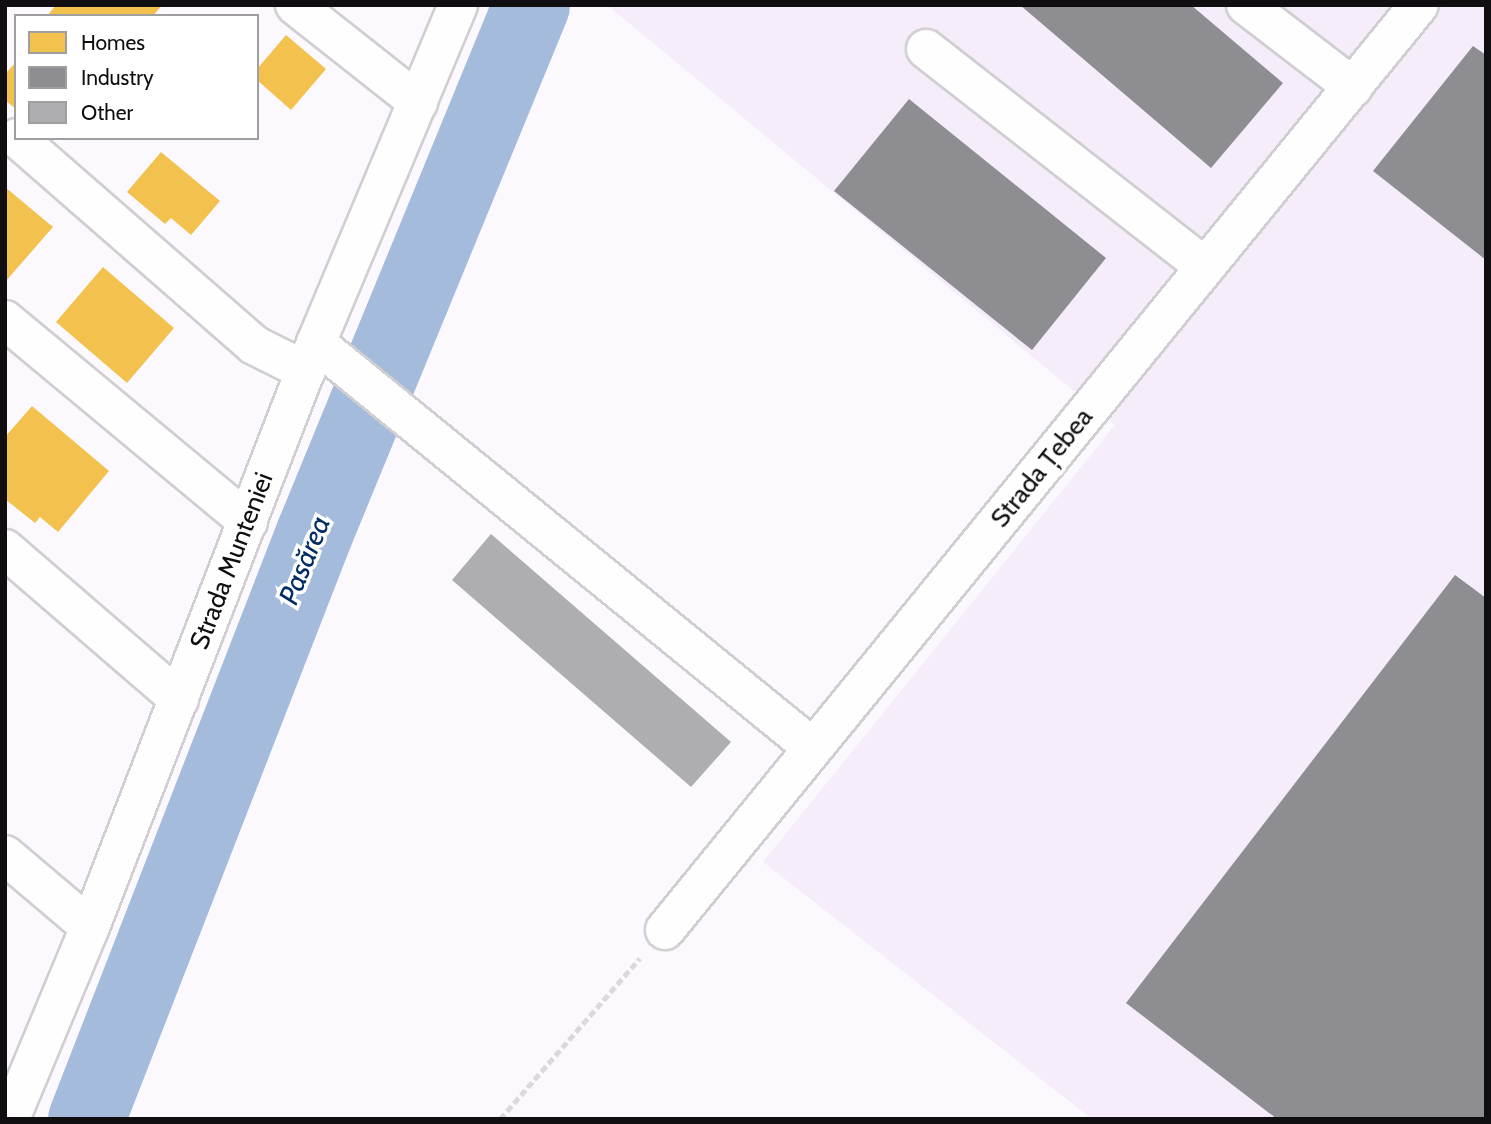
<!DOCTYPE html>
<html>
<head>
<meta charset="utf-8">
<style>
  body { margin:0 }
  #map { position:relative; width:1491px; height:1124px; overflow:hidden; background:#fcf9fe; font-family:Cabin,sans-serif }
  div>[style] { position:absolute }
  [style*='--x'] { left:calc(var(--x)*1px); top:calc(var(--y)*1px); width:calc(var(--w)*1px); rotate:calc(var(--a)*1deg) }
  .built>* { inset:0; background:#f5edfa }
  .homes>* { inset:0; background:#f2c14e }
  .industry>* { inset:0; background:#8d8d92 }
  .river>* { height:77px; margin:-38.5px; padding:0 38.5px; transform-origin:38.5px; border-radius:38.5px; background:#a4bbdc }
  .building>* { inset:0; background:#aeadb0 }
  .path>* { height:4.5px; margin-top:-2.25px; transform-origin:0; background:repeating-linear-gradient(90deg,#dadada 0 7px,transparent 0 10.5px) }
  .roads { filter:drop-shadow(2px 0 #d0ced1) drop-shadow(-2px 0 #d0ced1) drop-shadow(0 2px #d0ced1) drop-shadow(0 -2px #d0ced1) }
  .minor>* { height:38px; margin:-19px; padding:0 19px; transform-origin:19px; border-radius:19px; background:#fffeff }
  span { translate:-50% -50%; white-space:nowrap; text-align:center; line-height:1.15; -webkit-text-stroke:7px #fff; paint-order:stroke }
  .street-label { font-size:26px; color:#110e12 }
  .water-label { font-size:28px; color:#002d63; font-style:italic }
  .frame { position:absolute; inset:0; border:7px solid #110e12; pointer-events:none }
  .legend { position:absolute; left:14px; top:14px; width:245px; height:126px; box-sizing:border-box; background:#fff; border:2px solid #a09fa0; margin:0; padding:9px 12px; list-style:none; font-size:21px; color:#110e12 }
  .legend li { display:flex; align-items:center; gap:14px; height:35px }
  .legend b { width:35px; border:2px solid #a09fa0 }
</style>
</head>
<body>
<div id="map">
  <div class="built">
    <i style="clip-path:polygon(607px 5px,1486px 5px,1486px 1119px,1092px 1119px,763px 862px,1115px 425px)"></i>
  </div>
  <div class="homes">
    <i style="clip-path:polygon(56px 5px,162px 5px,153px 16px,47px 16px)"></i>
    <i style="clip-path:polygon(286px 35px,326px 69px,291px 110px,257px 80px,257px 69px)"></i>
    <i style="clip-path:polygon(16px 62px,16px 109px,5px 100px,5px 74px)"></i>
    <i style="clip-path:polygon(161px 152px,220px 201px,191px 235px,171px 218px,165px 224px,127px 192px)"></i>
    <i style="clip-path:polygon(5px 187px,53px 227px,5px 282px)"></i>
    <i style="clip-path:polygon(103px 267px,174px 328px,127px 383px,56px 322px)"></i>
    <i style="clip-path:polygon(32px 406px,109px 471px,58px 532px,40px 517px,35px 523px,5px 499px,5px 437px)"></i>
  </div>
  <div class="industry">
    <i style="clip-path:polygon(1020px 5px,1191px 5px,1283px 83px,1211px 168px)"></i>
    <i style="clip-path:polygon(1473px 46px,1486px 55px,1486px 260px,1373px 171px)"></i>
    <i style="clip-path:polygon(909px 99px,1106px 258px,1032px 350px,834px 191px)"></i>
    <i style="clip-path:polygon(1455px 575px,1486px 598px,1486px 1119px,1277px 1119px,1126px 1003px)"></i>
  </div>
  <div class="river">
    <i style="--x:86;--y:1119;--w:629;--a:-68.74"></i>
    <i style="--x:314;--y:533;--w:571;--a:-67.66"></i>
  </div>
  <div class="building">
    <i style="clip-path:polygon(491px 534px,731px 742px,691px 787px,452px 580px)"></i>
  </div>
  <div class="path">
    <i style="--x:500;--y:1119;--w:213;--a:-49"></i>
  </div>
  <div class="roads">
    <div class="minor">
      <i style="--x:295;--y:5;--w:157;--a:38.3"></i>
      <i style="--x:1246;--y:5;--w:135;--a:37.5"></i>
      <i style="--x:926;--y:49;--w:354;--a:38"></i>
      <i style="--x:17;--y:138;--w:315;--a:41.1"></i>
      <i style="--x:254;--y:345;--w:58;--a:26.6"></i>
      <i style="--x:5;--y:320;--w:316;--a:39.7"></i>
      <i style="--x:316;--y:343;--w:641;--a:39.18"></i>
      <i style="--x:5;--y:549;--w:230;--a:40.8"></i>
      <i style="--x:5;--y:855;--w:111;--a:40.3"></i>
      <i style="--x:665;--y:930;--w:1193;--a:-50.82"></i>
      <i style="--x:10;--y:1119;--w:208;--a:-67.4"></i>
      <i style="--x:90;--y:927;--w:626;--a:-68.84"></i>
      <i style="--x:316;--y:343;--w:367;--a:-67.2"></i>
    </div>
  </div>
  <div class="street-label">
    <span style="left:1042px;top:468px;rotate:-51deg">Strada Țebea</span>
    <span style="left:232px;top:561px;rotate:-69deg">Strada Munteniei</span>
  </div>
  <div class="water-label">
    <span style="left:304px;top:560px;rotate:-68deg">Pasărea</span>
  </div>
  <div class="frame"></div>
  <ul class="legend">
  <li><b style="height:19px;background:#f2c14e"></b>Homes</li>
  <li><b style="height:19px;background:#8d8d92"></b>Industry</li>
  <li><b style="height:19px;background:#aeadb0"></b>Other</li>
  </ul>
</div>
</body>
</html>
